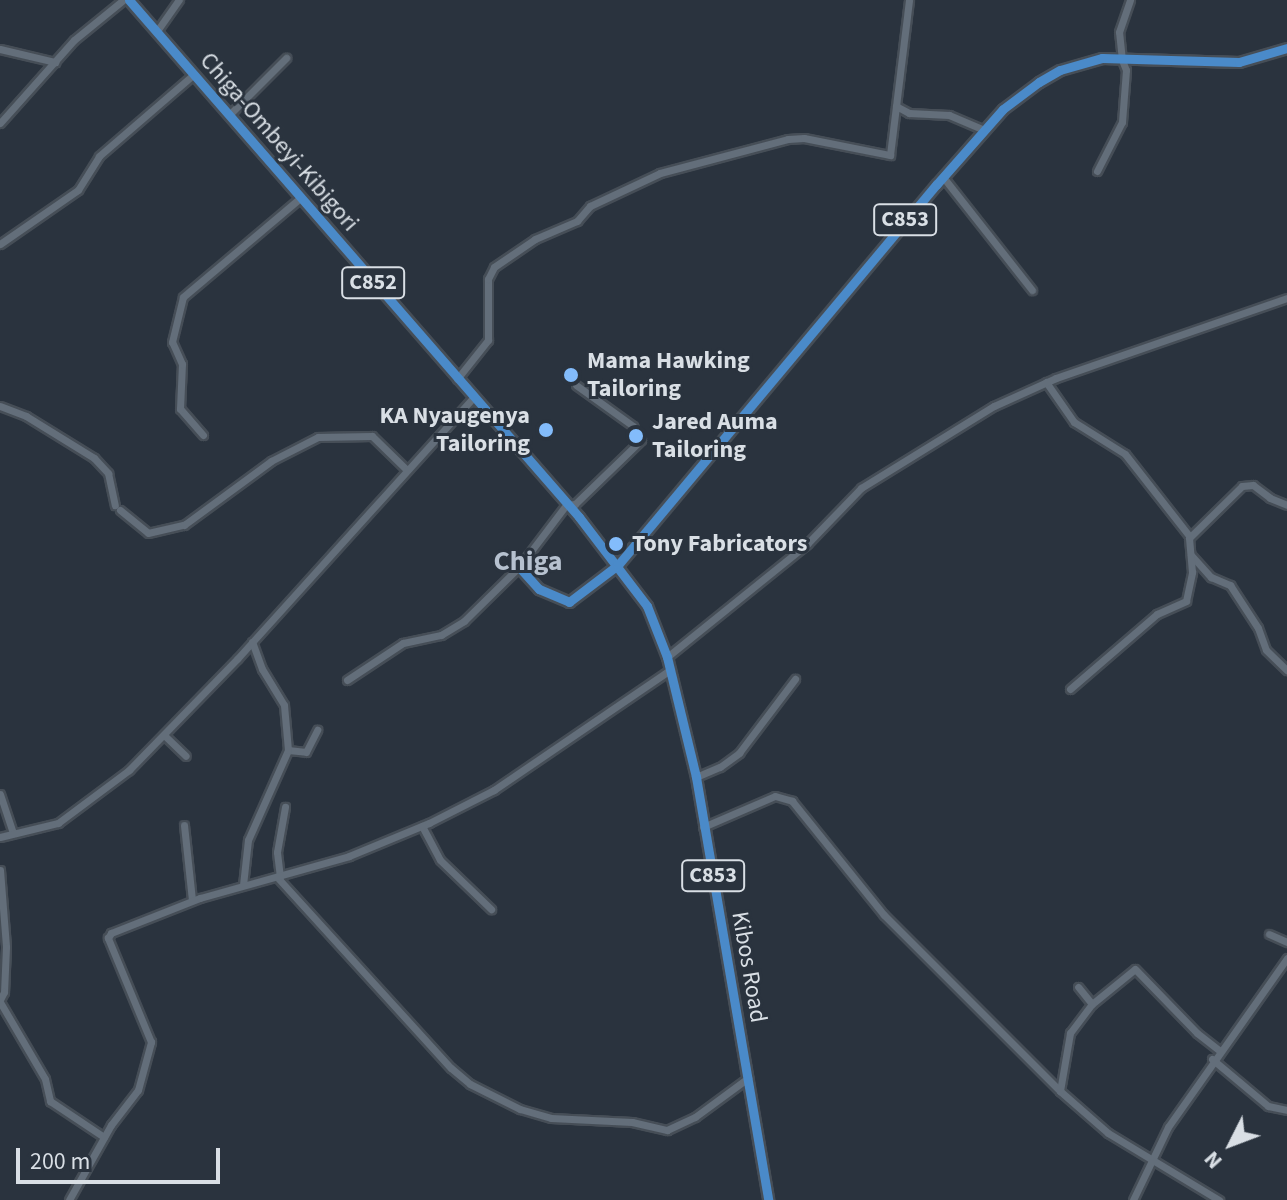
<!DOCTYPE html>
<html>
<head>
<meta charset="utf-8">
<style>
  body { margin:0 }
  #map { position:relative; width:1287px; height:1200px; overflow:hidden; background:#2a333e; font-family:"Source Sans 3",sans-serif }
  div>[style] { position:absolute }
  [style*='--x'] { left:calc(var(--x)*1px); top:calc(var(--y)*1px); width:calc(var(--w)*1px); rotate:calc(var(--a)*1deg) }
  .roads { filter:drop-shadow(2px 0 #464e57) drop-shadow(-2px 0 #464e57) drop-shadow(0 2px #464e57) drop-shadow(0 -2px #464e57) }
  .minor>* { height:7px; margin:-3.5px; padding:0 3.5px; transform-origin:3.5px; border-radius:3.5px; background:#636e7a }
  .major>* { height:9px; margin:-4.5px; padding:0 4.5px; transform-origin:4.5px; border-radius:4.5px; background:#4a8ac9 }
  .dots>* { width:22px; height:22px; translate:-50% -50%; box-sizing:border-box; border:4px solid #2a333e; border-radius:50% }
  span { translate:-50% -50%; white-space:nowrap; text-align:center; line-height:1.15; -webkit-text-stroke:6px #2a333e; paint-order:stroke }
  .shield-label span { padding:2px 6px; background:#2a333e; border:2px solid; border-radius:6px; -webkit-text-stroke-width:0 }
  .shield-label { font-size:22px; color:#d9dfe5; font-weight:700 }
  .street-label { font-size:24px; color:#d9dfe5 }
  .poi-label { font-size:24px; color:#d9dfe5; font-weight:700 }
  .left { translate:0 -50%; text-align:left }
  .right { translate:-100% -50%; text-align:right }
  .quarter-label { font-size:28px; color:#b6c1cf; font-weight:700 }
  .north { position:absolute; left:1191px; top:1104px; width:80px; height:80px; -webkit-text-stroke:6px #2a333e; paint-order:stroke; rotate:228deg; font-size:22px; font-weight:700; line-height:32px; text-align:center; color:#d9dfe5 }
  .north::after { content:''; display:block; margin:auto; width:28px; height:36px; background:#d9dfe5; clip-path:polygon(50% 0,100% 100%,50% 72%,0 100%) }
  .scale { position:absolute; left:16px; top:1148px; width:204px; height:36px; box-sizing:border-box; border:4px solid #d9dfe5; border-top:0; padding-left:10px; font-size:24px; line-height:28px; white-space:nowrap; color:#d9dfe5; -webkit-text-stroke:6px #2a333e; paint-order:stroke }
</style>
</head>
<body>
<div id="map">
  <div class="roads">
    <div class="minor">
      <i style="--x:157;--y:31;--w:38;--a:-55"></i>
      <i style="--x:0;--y:49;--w:57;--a:13.3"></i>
      <i style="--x:896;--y:106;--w:15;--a:28"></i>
      <i style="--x:909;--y:113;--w:40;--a:2.9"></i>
      <i style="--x:949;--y:115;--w:39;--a:23"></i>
      <i style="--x:229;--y:115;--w:81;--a:-45"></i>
      <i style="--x:0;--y:123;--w:111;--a:-48.3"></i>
      <i style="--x:74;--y:40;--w:63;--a:-39.2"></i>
      <i style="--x:1097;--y:171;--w:55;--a:-63"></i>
      <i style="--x:1122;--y:122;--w:52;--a:-85.6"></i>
      <i style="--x:1126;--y:70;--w:11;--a:-112"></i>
      <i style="--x:1122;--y:60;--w:28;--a:-96"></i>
      <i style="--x:1119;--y:32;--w:34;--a:-71"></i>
      <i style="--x:943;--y:177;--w:144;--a:51.8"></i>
      <i style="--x:0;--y:244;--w:95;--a:-34.7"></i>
      <i style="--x:78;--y:190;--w:40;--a:-58"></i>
      <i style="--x:99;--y:156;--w:125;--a:-40.8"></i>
      <i style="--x:457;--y:379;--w:50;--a:-51.5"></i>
      <i style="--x:488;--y:340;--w:61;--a:-90"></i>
      <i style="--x:488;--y:279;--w:13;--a:-63"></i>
      <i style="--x:494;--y:267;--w:50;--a:-34.3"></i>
      <i style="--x:535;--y:239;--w:46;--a:-23.2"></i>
      <i style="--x:577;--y:221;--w:20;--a:-49"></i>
      <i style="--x:590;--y:206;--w:77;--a:-25.2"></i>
      <i style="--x:660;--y:173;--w:132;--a:-14.9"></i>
      <i style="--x:788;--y:139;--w:16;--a:-4"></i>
      <i style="--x:804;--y:138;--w:88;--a:11.2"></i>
      <i style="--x:890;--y:155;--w:156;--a:-83"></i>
      <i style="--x:1046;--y:382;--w:49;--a:55"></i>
      <i style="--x:1074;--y:422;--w:60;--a:32.1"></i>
      <i style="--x:1125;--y:454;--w:105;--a:51.9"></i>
      <i style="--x:0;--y:406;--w:28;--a:21"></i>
      <i style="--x:26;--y:416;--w:80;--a:31.7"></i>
      <i style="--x:94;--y:458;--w:21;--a:47"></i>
      <i style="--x:108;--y:473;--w:33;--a:78"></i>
      <i style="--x:203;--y:435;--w:35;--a:-131"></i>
      <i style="--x:180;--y:409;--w:45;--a:-87.5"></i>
      <i style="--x:182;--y:364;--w:24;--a:-114"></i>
      <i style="--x:172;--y:342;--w:46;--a:-76.3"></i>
      <i style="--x:183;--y:297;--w:153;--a:-40.2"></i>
      <i style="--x:120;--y:510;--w:36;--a:39"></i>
      <i style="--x:148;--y:533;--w:37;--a:-13"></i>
      <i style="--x:184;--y:525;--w:108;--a:-36.3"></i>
      <i style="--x:271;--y:461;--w:53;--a:-27.1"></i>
      <i style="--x:318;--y:437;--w:54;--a:-1.1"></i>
      <i style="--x:372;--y:436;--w:49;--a:44.2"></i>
      <i style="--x:1191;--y:555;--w:30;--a:48"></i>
      <i style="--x:1211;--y:577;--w:21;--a:23"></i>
      <i style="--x:1230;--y:585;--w:51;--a:56.9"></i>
      <i style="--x:1258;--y:628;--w:23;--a:70"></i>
      <i style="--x:1266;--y:650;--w:29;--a:44"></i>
      <i style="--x:667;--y:657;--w:180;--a:-38.9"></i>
      <i style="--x:807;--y:544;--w:78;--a:-46"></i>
      <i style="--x:861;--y:488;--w:156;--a:-31.7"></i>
      <i style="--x:994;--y:406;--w:68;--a:-24.3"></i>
      <i style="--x:1056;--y:378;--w:244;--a:-19.1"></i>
      <i style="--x:347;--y:680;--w:67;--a:-33.5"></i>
      <i style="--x:403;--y:643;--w:39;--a:-12"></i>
      <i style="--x:441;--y:635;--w:27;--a:-31"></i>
      <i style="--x:464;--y:621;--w:77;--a:-44.5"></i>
      <i style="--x:519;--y:567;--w:78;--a:-52.8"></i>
      <i style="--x:566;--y:505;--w:9;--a:-6"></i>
      <i style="--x:575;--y:504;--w:92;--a:-44.1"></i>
      <i style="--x:641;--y:440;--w:16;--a:-120"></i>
      <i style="--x:633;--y:426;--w:70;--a:-144.3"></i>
      <i style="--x:1070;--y:689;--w:115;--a:-40.8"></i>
      <i style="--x:1157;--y:614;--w:32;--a:-24"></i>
      <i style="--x:1186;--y:601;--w:30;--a:-78"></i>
      <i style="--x:1192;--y:572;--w:34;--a:-95"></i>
      <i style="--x:1189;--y:538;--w:74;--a:-44.5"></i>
      <i style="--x:1242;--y:486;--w:11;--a:-5"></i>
      <i style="--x:1253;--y:485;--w:21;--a:37"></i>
      <i style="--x:1270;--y:498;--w:18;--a:22"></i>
      <i style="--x:164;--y:735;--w:30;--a:44"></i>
      <i style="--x:288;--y:750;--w:18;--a:6"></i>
      <i style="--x:306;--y:752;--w:25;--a:-63"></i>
      <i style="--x:696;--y:777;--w:26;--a:-23"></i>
      <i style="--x:720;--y:767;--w:24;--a:-36"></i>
      <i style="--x:739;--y:753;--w:93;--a:-52.9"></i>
      <i style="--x:0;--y:794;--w:41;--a:71.6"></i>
      <i style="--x:184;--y:825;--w:75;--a:83.9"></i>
      <i style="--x:422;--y:826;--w:38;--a:62"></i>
      <i style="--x:440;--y:860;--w:71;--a:43.9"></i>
      <i style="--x:703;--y:827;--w:78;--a:-23.3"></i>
      <i style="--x:775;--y:796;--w:18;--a:16"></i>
      <i style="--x:792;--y:801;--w:146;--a:51.1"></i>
      <i style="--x:884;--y:915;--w:249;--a:45"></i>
      <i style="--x:1060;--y:1091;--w:64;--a:41.2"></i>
      <i style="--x:1108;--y:1133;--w:130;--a:31.1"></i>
      <i style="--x:0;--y:837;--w:60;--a:-13.6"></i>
      <i style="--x:58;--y:823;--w:89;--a:-36.7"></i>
      <i style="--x:129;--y:770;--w:155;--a:-45.8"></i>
      <i style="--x:237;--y:659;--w:352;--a:-47.9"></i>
      <i style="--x:0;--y:870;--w:77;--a:85.5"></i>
      <i style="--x:6;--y:947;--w:45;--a:92.5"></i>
      <i style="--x:4;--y:992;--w:9;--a:117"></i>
      <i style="--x:277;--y:877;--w:258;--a:47.7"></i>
      <i style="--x:451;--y:1068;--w:25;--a:40"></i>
      <i style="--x:470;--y:1084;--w:56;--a:26.6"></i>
      <i style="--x:520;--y:1109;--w:32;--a:16"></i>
      <i style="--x:551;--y:1118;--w:81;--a:2.8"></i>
      <i style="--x:632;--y:1122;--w:36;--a:13"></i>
      <i style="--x:667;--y:1130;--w:31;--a:-25"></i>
      <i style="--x:695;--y:1117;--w:66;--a:-36.3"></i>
      <i style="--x:280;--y:877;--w:25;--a:-97"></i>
      <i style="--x:277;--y:852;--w:46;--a:-79.9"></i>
      <i style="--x:243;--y:885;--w:45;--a:-83.7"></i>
      <i style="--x:248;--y:840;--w:98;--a:-66"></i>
      <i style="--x:288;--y:750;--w:45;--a:-95.1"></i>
      <i style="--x:284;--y:705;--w:42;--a:-121.4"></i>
      <i style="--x:262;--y:669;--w:29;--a:-110"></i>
      <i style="--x:1269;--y:934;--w:20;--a:24"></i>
      <i style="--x:0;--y:1002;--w:89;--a:59.7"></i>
      <i style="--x:45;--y:1079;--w:23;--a:77"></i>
      <i style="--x:50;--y:1101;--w:65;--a:33.7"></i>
      <i style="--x:1092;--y:1004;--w:55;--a:-39.1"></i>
      <i style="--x:1135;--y:969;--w:89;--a:45.9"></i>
      <i style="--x:1197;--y:1033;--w:28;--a:38"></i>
      <i style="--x:1212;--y:1059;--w:73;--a:40"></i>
      <i style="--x:1268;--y:1106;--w:19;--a:12"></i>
      <i style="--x:1060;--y:1091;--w:59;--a:-80.2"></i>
      <i style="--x:1070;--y:1033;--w:36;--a:-53"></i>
      <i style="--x:1092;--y:1004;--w:22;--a:-129"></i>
      <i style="--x:69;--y:1200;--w:86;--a:-60.8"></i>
      <i style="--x:111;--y:1125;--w:44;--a:-52.4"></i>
      <i style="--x:138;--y:1090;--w:50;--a:-74.8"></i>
      <i style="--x:151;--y:1042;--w:113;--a:-112.5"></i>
      <i style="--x:108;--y:938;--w:6;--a:-59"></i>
      <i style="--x:111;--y:933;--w:96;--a:-21.5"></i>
      <i style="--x:200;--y:898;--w:155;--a:-15.7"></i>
      <i style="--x:349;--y:856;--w:87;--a:-22.4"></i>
      <i style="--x:429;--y:823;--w:73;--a:-26.9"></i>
      <i style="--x:494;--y:790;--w:213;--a:-34.3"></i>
      <i style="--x:1133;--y:1200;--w:81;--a:-64.4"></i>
      <i style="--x:1168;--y:1127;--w:207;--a:-54.8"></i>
    </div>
    <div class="major">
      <i style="--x:129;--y:0;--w:685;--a:48.96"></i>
      <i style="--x:579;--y:517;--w:112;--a:52.6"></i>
      <i style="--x:647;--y:606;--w:55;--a:68.6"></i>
      <i style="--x:667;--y:657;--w:123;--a:76.4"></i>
      <i style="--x:696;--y:777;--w:429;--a:80.3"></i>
      <i style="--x:519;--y:567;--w:30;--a:48"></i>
      <i style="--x:539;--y:589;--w:33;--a:23"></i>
      <i style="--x:569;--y:602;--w:61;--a:-37.1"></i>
      <i style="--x:618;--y:565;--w:496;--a:-50.1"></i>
      <i style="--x:936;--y:185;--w:101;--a:-48.6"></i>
      <i style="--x:1003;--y:109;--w:45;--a:-36.9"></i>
      <i style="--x:1039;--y:82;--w:24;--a:-30"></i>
      <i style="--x:1060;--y:70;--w:44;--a:-15.9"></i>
      <i style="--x:1102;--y:58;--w:137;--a:1.7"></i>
      <i style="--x:1239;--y:62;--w:50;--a:-16.3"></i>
    </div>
  </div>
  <div class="dots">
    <i style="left:571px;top:375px;background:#83bcfb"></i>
    <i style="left:546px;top:430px;background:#83bcfb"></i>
    <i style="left:636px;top:436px;background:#83bcfb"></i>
    <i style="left:616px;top:544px;background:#83bcfb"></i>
  </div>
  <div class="shield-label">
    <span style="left:905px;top:220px">C853</span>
    <span style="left:373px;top:283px">C852</span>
    <span style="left:713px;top:876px">C853</span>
  </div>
  <div class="street-label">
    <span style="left:279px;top:142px;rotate:49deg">Chiga-Ombeyi-Kibigori</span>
    <span style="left:749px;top:967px;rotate:80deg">Kibos Road</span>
  </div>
  <div class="poi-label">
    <span class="left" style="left:587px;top:375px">Mama Hawking<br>Tailoring</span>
    <span class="right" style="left:530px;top:430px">KA Nyaugenya<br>Tailoring</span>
    <span class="left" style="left:652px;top:436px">Jared Auma<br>Tailoring</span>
    <span class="left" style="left:632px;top:544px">Tony Fabricators</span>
  </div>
  <div class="quarter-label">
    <span style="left:528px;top:561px">Chiga</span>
  </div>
  <div class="north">N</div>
  <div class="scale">200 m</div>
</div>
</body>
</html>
